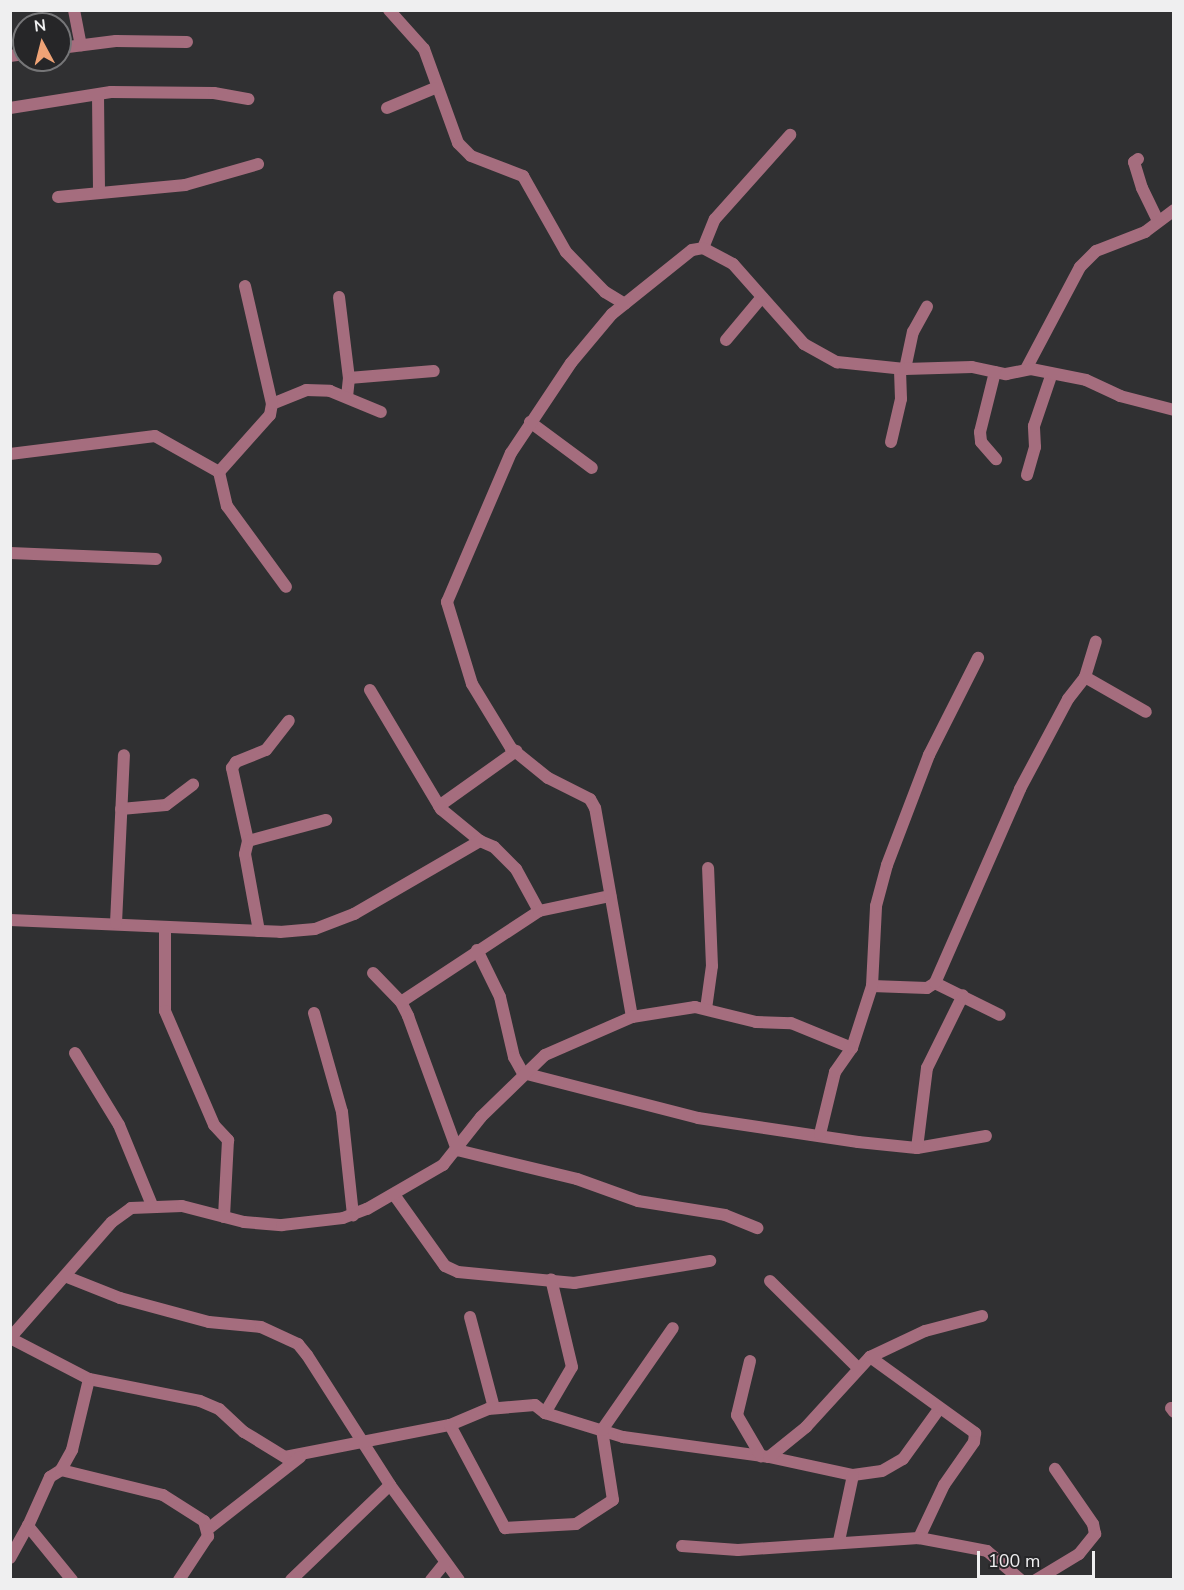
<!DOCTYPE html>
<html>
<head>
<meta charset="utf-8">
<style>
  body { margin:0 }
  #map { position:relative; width:1184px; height:1590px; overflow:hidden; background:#303032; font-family:"Nunito Sans",sans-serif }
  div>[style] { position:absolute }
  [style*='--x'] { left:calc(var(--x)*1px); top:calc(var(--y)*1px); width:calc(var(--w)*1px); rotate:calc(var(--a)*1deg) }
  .minor>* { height:12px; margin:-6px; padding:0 6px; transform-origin:6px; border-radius:6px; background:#a56d7e }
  span { translate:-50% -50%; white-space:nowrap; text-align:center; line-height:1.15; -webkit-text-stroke:6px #262628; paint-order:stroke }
  .frame { position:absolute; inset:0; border:12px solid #efeff0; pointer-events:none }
  .north { position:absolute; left:12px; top:12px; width:60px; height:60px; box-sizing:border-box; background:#262628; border:2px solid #767678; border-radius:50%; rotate:353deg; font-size:16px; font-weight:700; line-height:24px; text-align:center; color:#efeff0 }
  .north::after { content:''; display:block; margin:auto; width:21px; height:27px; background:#efa376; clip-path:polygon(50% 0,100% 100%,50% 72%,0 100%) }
  .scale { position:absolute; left:977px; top:1551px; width:118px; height:27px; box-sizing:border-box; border:3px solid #efeff0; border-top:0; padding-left:8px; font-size:18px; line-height:21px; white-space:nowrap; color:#efeff0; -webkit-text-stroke:4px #262628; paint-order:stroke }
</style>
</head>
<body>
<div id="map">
  <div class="minor">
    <i style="--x:74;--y:10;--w:36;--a:79"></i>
    <i style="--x:389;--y:10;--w:52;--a:48.1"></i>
    <i style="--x:424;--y:49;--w:100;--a:70.1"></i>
    <i style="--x:458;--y:143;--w:18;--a:45"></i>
    <i style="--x:471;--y:156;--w:56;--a:21"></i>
    <i style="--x:523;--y:176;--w:87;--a:60.5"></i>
    <i style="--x:566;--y:252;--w:56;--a:45.7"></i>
    <i style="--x:605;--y:292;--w:23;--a:31"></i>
    <i style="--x:60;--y:48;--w:56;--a:-7.1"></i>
    <i style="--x:116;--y:41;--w:71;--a:0.8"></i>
    <i style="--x:10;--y:56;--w:14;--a:-8"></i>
    <i style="--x:98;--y:95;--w:96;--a:89.4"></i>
    <i style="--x:10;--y:108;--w:102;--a:-9"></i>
    <i style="--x:111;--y:92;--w:103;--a:0.6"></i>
    <i style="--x:214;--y:93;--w:35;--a:10"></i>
    <i style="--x:387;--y:108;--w:52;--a:-22.6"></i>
    <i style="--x:1138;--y:159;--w:5;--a:143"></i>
    <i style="--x:1134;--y:162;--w:27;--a:73"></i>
    <i style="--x:1142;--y:188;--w:34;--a:64"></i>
    <i style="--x:58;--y:197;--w:128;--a:-5.4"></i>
    <i style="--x:185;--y:185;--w:76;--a:-16"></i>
    <i style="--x:703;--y:248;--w:31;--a:-68"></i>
    <i style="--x:715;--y:219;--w:113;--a:-48.2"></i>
    <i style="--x:339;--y:297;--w:82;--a:83"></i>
    <i style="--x:349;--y:378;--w:18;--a:96"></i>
    <i style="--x:726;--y:340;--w:56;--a:-50.1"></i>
    <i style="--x:905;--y:369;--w:38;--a:-78"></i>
    <i style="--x:913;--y:332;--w:29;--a:-61"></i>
    <i style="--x:1026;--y:369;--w:115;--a:-62.1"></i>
    <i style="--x:1080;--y:267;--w:23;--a:-45"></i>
    <i style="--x:1096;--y:251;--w:53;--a:-21.2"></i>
    <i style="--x:1145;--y:232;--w:36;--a:-37"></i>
    <i style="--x:995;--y:372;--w:62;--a:104"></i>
    <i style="--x:980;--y:432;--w:10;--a:84"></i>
    <i style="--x:981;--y:442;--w:23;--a:49"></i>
    <i style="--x:349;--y:378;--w:85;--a:-4.7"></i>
    <i style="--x:272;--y:404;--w:37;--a:-22"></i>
    <i style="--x:306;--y:390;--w:24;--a:2"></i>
    <i style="--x:330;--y:391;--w:55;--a:22.4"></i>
    <i style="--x:530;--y:422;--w:77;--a:36.6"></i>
    <i style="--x:891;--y:442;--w:44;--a:-76.9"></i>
    <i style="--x:901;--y:399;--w:30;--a:-92"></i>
    <i style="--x:10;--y:454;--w:146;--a:-7.1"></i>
    <i style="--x:155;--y:436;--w:73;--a:29.4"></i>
    <i style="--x:219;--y:472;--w:76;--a:-48.2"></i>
    <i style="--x:270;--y:415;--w:11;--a:-80"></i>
    <i style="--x:272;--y:404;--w:121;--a:-102.9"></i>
    <i style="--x:219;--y:472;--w:35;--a:77"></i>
    <i style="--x:227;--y:506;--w:100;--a:53.9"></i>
    <i style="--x:1027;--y:475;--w:29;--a:-74"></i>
    <i style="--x:1035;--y:447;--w:21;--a:-93"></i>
    <i style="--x:1034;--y:426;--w:53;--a:-71.2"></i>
    <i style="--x:10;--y:553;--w:146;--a:2.4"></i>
    <i style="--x:1085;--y:677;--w:70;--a:29.8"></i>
    <i style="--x:370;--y:690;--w:139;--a:59.2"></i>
    <i style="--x:441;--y:809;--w:50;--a:39.4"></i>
    <i style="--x:480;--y:841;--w:15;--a:23"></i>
    <i style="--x:494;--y:847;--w:31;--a:45"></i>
    <i style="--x:516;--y:869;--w:48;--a:61.3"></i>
    <i style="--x:439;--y:806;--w:95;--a:-35.5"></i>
    <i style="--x:121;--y:809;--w:45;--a:-5.1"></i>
    <i style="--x:166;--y:805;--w:34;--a:-37"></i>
    <i style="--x:248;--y:841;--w:75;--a:-102.4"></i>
    <i style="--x:232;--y:768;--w:7;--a:-56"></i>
    <i style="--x:236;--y:762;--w:32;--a:-22"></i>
    <i style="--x:266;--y:750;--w:37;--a:-52"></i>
    <i style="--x:10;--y:920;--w:270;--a:2.5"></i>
    <i style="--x:280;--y:932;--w:35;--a:-5"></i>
    <i style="--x:315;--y:929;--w:42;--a:-21"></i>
    <i style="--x:354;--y:914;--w:146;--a:-30.1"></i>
    <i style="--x:116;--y:923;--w:168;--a:-87.3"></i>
    <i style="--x:165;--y:928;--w:83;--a:90"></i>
    <i style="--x:165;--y:1011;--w:124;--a:66.7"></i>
    <i style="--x:214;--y:1125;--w:21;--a:47"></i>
    <i style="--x:228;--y:1140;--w:77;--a:93"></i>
    <i style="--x:259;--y:931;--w:78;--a:-100.3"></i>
    <i style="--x:245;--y:854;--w:13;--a:-77"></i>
    <i style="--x:248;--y:841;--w:81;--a:-15.1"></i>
    <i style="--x:477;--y:950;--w:52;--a:63.9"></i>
    <i style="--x:500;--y:997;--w:62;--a:76.9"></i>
    <i style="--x:514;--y:1057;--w:18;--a:61"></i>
    <i style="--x:523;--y:1073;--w:181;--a:14.4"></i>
    <i style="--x:698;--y:1118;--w:162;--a:8.5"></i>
    <i style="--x:858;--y:1142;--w:59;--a:5.8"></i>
    <i style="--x:917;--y:1148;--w:70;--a:-9.9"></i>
    <i style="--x:373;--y:973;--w:40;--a:46"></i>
    <i style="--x:401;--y:1002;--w:16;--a:63"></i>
    <i style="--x:408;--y:1016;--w:143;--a:69.9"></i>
    <i style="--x:935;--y:983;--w:72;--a:26.2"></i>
    <i style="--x:872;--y:986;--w:55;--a:2.1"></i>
    <i style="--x:927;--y:988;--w:9;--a:-32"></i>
    <i style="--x:935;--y:983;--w:212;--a:-66.3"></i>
    <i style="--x:1020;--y:789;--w:102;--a:-61.9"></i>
    <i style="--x:1068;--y:699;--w:28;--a:-52"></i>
    <i style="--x:1085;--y:677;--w:37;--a:-73"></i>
    <i style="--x:401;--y:1002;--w:165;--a:-33.4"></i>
    <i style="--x:539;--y:911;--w:73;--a:-11.9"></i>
    <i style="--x:706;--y:1009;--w:43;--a:-82.1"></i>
    <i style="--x:712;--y:966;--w:98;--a:-92.3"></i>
    <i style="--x:314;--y:1013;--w:103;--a:74.2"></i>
    <i style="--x:342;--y:1112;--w:104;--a:83.9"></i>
    <i style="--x:632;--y:1017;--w:212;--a:-100"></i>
    <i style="--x:595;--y:808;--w:10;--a:-119"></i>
    <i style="--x:590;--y:799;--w:47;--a:-153.4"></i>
    <i style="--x:548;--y:778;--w:48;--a:-141"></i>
    <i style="--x:511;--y:748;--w:75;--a:-121.4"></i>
    <i style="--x:472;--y:684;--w:86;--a:-107"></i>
    <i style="--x:447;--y:602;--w:162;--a:-66.8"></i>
    <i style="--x:511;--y:453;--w:108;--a:-56.3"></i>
    <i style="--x:571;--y:363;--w:64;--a:-50.1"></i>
    <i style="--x:612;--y:314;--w:102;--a:-38.7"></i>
    <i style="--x:692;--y:250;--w:11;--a:-10"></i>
    <i style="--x:703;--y:248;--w:34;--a:28"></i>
    <i style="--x:733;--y:264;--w:107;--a:48.4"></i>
    <i style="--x:804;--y:344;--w:38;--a:29"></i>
    <i style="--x:837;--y:362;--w:68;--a:5.9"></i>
    <i style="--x:905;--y:369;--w:67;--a:-1.7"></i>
    <i style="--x:972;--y:367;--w:35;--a:12"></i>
    <i style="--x:1006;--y:374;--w:25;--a:-11"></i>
    <i style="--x:1031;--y:369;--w:56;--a:11.3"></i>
    <i style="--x:1086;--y:380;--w:38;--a:25"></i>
    <i style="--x:1120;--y:396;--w:56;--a:14.5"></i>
    <i style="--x:75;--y:1053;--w:84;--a:58.6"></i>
    <i style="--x:119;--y:1125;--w:87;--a:67.6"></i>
    <i style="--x:820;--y:1134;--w:64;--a:-76.4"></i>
    <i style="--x:835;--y:1072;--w:29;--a:-55"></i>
    <i style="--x:852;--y:1048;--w:65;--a:-72.1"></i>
    <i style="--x:872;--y:986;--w:80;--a:-87.1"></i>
    <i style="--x:876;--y:906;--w:42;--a:-75"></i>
    <i style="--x:887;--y:865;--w:118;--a:-69.1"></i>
    <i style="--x:929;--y:755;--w:109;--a:-63.2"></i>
    <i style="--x:917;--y:1148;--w:81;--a:-82.9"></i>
    <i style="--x:927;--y:1068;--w:81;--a:-63.7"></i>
    <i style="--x:457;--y:1150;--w:123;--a:13.6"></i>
    <i style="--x:577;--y:1179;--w:65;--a:19.8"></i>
    <i style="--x:638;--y:1201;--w:88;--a:9.1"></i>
    <i style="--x:725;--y:1215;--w:35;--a:22"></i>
    <i style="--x:395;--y:1196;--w:86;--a:54.5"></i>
    <i style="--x:445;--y:1266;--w:14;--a:25"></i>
    <i style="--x:458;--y:1272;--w:117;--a:5.4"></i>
    <i style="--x:574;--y:1283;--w:138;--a:-9.2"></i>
    <i style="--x:67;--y:1277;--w:57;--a:21.6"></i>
    <i style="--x:120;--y:1298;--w:92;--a:15.1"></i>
    <i style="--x:209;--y:1322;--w:52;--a:5.5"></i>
    <i style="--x:261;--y:1327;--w:41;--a:24.7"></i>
    <i style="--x:298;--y:1344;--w:14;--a:51"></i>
    <i style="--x:307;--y:1355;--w:154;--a:57.4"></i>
    <i style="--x:390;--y:1485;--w:137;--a:136.2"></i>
    <i style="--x:770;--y:1281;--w:122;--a:44.7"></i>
    <i style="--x:470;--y:1317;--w:94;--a:75.2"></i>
    <i style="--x:10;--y:1338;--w:89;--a:27.4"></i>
    <i style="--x:89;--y:1379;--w:113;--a:11.2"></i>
    <i style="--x:200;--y:1401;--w:21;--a:23"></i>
    <i style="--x:219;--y:1409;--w:34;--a:43"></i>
    <i style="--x:244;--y:1432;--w:48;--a:31.4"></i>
    <i style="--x:285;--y:1457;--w:168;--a:-11"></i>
    <i style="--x:450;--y:1425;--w:41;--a:-22.8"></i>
    <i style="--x:488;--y:1409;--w:47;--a:-4.9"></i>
    <i style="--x:535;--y:1405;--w:13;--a:39"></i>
    <i style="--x:545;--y:1413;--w:82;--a:17.1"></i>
    <i style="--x:623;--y:1437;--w:147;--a:7.8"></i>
    <i style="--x:769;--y:1457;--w:86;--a:12.1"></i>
    <i style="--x:853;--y:1475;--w:29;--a:-8"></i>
    <i style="--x:882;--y:1471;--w:24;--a:-30"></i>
    <i style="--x:903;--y:1459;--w:62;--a:-54.2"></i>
    <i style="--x:10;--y:1338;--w:154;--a:-48.7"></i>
    <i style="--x:112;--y:1222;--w:24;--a:-36"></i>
    <i style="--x:131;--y:1208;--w:51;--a:-2.2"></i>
    <i style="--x:182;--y:1206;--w:64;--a:14.5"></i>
    <i style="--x:244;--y:1222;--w:38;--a:5"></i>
    <i style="--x:282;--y:1225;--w:61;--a:-6.5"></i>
    <i style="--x:343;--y:1218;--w:26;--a:-21"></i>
    <i style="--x:367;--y:1209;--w:88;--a:-30.1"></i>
    <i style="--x:443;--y:1165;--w:61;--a:-51.6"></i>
    <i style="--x:481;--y:1117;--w:89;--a:-44.1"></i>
    <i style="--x:545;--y:1055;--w:95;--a:-23.6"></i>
    <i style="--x:632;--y:1017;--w:64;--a:-9"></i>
    <i style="--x:695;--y:1007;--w:63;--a:13.8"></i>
    <i style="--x:756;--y:1022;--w:35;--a:2"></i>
    <i style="--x:791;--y:1023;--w:66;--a:22.3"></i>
    <i style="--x:870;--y:1357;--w:130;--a:35.9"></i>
    <i style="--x:975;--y:1433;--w:9;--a:96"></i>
    <i style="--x:974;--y:1442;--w:52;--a:124.9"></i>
    <i style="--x:944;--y:1485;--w:59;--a:115.3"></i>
    <i style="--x:750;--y:1361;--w:56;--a:103.5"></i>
    <i style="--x:737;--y:1415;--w:48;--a:59.7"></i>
    <i style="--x:1171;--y:1408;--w:5;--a:53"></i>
    <i style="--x:545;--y:1413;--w:53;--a:-59.6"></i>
    <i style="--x:572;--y:1367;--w:90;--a:-103.4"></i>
    <i style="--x:450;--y:1425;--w:117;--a:61.9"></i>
    <i style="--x:505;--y:1528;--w:71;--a:-3.2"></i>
    <i style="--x:576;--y:1524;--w:44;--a:-33"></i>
    <i style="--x:613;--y:1500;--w:71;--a:-98.9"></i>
    <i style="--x:602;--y:1430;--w:124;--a:-55.2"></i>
    <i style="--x:769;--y:1457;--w:48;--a:-39"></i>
    <i style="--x:806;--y:1427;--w:95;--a:-47.6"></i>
    <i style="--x:870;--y:1357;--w:61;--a:-25.3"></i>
    <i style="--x:925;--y:1331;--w:59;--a:-14.7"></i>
    <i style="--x:61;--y:1470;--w:105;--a:13.8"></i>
    <i style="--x:163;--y:1495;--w:49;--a:32.4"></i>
    <i style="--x:204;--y:1521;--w:16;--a:75"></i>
    <i style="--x:208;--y:1536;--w:53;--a:123.4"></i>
    <i style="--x:390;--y:1485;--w:117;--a:54"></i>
    <i style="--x:208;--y:1529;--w:117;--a:-38"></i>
    <i style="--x:839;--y:1541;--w:67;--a:-78"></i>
    <i style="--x:682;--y:1546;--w:56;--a:4.1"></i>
    <i style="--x:738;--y:1550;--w:181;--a:-3.8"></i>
    <i style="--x:919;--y:1538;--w:69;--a:10.8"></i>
    <i style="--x:987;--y:1551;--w:45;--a:40.5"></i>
    <i style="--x:10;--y:1558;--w:37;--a:-61"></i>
    <i style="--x:72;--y:1580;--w:70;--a:-129.2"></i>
    <i style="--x:28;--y:1526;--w:54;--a:-65.8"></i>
    <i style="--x:50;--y:1477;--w:13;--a:-32"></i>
    <i style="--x:61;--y:1470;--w:23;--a:-61"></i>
    <i style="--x:72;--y:1450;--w:73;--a:-76.5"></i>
    <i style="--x:431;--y:1580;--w:22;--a:-51"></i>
    <i style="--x:1036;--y:1580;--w:50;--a:-31.2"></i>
    <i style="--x:1079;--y:1554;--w:26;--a:-51"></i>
    <i style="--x:1095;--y:1534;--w:10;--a:-101"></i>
    <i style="--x:1093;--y:1524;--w:67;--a:-124.6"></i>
  </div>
  <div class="frame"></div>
  <div class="north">N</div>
  <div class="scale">100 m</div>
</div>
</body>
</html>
